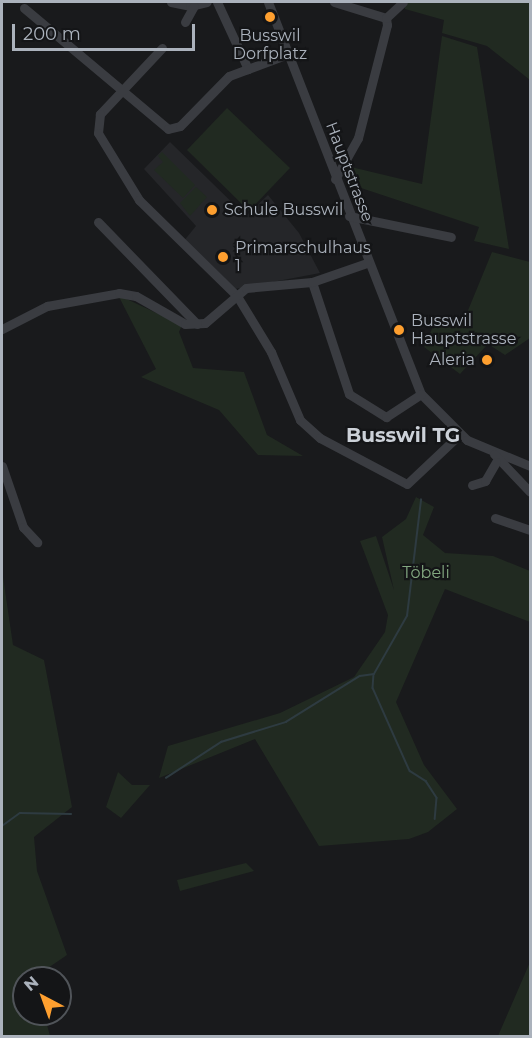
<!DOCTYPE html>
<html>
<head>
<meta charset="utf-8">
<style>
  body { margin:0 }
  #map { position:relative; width:532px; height:1038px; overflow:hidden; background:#191a1c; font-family:Montserrat,sans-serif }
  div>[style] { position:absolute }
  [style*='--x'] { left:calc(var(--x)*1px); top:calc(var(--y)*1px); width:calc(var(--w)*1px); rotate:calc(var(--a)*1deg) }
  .built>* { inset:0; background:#252629 }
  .green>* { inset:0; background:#212a21 }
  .stream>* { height:1.5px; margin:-0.75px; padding:0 0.75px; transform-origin:0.75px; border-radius:0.75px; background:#2e3b41 }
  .minor>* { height:9px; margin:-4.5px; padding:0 4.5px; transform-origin:4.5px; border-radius:4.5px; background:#3a3c41 }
  .dots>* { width:16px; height:16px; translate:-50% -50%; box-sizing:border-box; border:3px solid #141517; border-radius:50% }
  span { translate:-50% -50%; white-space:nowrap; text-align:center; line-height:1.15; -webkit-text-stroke:4.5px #141517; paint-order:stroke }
  .poi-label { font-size:16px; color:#abb2bc }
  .left { translate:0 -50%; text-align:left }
  .right { translate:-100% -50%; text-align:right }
  .street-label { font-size:16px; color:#abb2bc }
  .park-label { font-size:16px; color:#83a881 }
  .quarter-label { font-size:20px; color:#ccd1d8; font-weight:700 }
  .frame { position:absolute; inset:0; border:3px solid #abb2bc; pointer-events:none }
  .north { position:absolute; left:12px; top:966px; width:60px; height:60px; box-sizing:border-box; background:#141517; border:2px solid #505459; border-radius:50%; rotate:319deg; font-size:16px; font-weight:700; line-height:24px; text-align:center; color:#abb2bc }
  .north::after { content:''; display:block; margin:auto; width:21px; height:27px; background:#fe9f2f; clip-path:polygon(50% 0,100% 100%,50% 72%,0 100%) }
  .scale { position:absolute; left:12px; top:24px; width:183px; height:27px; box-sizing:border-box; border:3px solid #abb2bc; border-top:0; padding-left:8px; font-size:18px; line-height:21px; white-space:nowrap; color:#abb2bc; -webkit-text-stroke:4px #141517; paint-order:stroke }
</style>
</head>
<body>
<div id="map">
  <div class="built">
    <i style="clip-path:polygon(170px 142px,246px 216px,268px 195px,299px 233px,320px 273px,235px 289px,183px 242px,196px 226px,144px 169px)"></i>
  </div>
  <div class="green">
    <i style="clip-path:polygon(405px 2px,530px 2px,530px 80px,487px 46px,442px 33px,444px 20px,405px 9px)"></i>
    <i style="clip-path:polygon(442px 36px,477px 47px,509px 249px,474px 241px,479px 227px,352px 185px,351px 167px,422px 184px)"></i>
    <i style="clip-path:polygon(227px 108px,290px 168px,249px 211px,187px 150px)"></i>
    <i style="clip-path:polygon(162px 152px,195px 185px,183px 198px,154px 170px,163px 162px,158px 156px)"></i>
    <i style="clip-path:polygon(196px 187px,207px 197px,190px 216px,180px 203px)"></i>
    <i style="clip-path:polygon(492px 252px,530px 262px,530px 338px,505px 355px,488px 344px,460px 374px,424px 347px,438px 315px,462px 325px)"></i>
    <i style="clip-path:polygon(118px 295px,182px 325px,179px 332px,193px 368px,244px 372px,267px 435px,303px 456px,258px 455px,219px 410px,141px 377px,156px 369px)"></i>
    <i style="clip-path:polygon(416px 497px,434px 507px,423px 535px,445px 553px,493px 556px,530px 571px,530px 622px,445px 589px,396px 702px,424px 765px,457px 809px,428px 832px,409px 839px,319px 846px,255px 739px,159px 778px,168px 746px,280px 713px,354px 677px,385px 632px,388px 615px,360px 541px,376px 536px,394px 590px,382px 537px,406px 519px)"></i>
    <i style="clip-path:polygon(2px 570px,13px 645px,44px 660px,72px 807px,34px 837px,37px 871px,67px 955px,45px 970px,33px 971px,34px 978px,24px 978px,24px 1014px,44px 1014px,50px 1036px,2px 1036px)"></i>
    <i style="clip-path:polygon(118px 772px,132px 785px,150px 785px,121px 818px,106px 807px)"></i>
    <i style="clip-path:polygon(246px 863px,254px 871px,180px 891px,177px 880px)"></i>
    <i style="clip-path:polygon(530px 962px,530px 1036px,498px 1036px,524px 976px)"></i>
  </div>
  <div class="stream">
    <i style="--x:374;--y:674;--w:14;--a:94"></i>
    <i style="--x:373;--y:688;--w:91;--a:66"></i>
    <i style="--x:410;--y:771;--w:19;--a:32"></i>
    <i style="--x:426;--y:781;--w:20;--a:57"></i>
    <i style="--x:437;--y:798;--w:21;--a:95"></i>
    <i style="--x:166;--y:778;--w:66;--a:-33.2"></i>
    <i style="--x:221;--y:742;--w:68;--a:-17.1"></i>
    <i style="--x:286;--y:722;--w:87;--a:-31.9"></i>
    <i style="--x:360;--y:676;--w:14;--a:-8"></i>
    <i style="--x:374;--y:674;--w:67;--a:-60.4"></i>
    <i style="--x:407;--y:616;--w:117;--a:-83.1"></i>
    <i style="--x:2;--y:826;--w:22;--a:-36"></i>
    <i style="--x:20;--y:813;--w:51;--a:1.1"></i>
  </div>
  <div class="minor">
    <i style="--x:171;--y:2;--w:19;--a:12"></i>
    <i style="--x:190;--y:6;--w:17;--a:-13"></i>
    <i style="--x:217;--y:2;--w:74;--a:65.2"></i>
    <i style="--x:268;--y:2;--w:421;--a:68.7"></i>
    <i style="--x:421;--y:394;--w:65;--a:45"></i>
    <i style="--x:467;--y:440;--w:68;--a:22.4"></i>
    <i style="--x:334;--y:2;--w:54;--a:17.1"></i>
    <i style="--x:386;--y:18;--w:7;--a:82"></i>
    <i style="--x:387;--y:25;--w:117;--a:104.4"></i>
    <i style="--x:358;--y:138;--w:47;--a:119.3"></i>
    <i style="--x:24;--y:8;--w:188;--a:40"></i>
    <i style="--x:168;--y:129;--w:12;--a:-14"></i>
    <i style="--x:180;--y:126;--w:70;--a:-45.6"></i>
    <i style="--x:229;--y:76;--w:63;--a:-20.4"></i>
    <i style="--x:386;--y:18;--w:23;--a:-43"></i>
    <i style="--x:185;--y:22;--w:18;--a:-61"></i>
    <i style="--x:162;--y:48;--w:91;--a:133.2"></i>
    <i style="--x:100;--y:114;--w:19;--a:96"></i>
    <i style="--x:98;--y:133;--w:79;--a:58.5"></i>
    <i style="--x:139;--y:200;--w:137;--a:44.4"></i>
    <i style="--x:237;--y:296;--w:66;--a:58.7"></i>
    <i style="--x:271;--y:352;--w:74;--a:66.9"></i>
    <i style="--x:300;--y:420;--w:27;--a:42"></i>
    <i style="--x:320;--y:438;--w:98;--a:27.9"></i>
    <i style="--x:407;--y:484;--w:71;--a:-43.3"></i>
    <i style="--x:349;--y:216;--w:104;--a:11.6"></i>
    <i style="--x:98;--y:222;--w:142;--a:45.9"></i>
    <i style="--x:312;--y:282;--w:118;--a:71.7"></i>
    <i style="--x:349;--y:394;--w:44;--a:31.9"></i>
    <i style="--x:386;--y:417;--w:42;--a:-33.3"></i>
    <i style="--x:2;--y:329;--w:51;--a:-27.1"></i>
    <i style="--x:47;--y:306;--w:73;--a:-10.2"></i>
    <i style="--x:119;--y:293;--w:17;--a:10"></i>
    <i style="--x:136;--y:296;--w:56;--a:29.7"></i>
    <i style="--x:185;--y:324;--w:20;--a:-3"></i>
    <i style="--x:205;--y:323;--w:54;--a:-40.5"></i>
    <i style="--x:246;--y:288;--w:66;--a:-5.2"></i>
    <i style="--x:312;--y:282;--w:58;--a:-19.1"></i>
    <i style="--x:494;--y:454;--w:52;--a:46.5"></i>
    <i style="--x:2;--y:466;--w:65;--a:71"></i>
    <i style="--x:23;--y:527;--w:21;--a:47"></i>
    <i style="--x:472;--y:485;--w:14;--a:-17"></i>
    <i style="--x:485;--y:481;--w:22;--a:-60"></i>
    <i style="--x:495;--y:518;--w:37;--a:19"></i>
  </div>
  <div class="dots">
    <i style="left:270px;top:17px;background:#fe9f2f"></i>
    <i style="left:212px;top:210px;background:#fe9f2f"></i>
    <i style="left:223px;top:257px;background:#fe9f2f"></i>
    <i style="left:399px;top:330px;background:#fe9f2f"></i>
    <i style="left:487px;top:360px;background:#fe9f2f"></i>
  </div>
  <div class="poi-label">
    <span style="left:270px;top:45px">Busswil<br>Dorfplatz</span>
    <span class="left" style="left:224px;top:210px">Schule Busswil</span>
    <span class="left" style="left:235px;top:257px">Primarschulhaus<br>1</span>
    <span class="left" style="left:411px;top:330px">Busswil<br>Hauptstrasse</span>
    <span class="right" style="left:475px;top:360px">Aleria</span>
  </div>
  <div class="street-label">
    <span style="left:349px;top:172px;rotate:69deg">Hauptstrasse</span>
  </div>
  <div class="park-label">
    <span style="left:426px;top:573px">Töbeli</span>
  </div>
  <div class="quarter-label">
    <span style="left:403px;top:435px">Busswil TG</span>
  </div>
  <div class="frame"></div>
  <div class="north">N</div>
  <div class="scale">200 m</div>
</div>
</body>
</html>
